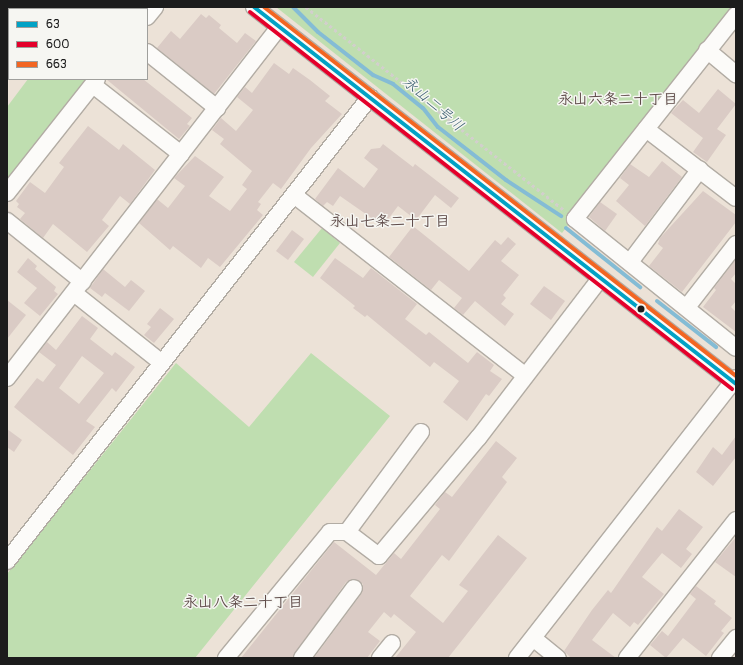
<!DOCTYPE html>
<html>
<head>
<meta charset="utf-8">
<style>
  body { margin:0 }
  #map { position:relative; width:743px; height:665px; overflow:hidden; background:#ece2d7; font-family:Pangolin,"Klee One",sans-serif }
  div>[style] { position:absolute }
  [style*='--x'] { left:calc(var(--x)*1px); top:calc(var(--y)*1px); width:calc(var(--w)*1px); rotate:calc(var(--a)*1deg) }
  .green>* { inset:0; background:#bfdeb0 }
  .stream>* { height:4px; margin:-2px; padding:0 2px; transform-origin:2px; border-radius:2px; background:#84bcd5 }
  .building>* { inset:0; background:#dacbc5 }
  .path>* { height:2.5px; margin-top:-1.25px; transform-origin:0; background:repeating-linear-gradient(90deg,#d2cfcc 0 3px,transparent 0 6px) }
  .roads { filter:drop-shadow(1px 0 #b2aca4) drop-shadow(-1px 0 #b2aca4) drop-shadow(0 1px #b2aca4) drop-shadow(0 -1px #b2aca4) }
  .minor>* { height:16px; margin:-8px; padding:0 8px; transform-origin:8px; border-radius:8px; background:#fcfbf9 }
  .bus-1>* { height:4px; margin:-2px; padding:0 2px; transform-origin:2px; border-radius:2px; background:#01a2c5 }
  .bus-2>* { height:4px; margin:-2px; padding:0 2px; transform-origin:2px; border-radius:2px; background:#e4002b }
  .bus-3>* { height:4px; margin:-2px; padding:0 2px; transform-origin:2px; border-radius:2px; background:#f26522 }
  .dots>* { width:11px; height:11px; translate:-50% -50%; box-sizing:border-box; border:2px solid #f6f6f2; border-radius:50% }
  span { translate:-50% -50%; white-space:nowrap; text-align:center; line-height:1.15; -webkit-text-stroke:3px #f6f6f2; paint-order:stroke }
  .neighbourhood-label { font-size:15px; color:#604d4b; font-weight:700 }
  .water-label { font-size:15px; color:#375d6f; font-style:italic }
  .frame { position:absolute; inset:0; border:8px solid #1c1c1c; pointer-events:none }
  .legend { position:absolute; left:8px; top:8px; width:140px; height:72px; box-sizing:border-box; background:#f6f6f2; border:1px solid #9f9f9c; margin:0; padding:5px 7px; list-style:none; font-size:12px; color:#1c1c1c }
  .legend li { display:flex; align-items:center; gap:8px; height:20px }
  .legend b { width:20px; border:1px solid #9f9f9c }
</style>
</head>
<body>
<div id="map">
  <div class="green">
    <i style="clip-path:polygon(276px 7px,736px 7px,736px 11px,562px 233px)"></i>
    <i style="clip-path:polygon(28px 79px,88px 79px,7px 181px,7px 107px)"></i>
    <i style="clip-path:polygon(322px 228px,340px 243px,313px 277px,294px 262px)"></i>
    <i style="clip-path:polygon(311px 353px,390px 416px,195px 658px,7px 657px,7px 574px,176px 363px,249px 427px)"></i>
  </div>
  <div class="stream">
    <i style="--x:293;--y:7;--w:35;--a:45"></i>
    <i style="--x:318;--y:32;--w:70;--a:38"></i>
    <i style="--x:373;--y:75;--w:22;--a:24"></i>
    <i style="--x:393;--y:84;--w:38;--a:39"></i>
    <i style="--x:423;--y:108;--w:24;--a:52"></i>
    <i style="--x:438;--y:127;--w:86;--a:37.9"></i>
    <i style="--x:506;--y:180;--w:66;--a:33.2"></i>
    <i style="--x:566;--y:228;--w:95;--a:38.6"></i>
    <i style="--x:657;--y:301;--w:75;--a:37.9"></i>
  </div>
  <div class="building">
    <i style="clip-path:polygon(201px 14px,206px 18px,209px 15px,221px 25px,219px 28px,237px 43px,245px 33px,256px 41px,214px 94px,157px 48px,171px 31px,180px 39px)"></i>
    <i style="clip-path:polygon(274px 63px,289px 74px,293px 68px,310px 80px,330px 96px,325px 101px,342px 114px,311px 148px,281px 189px,273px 183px,258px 202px,261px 204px,257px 210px,263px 215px,220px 267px,208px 258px,201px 268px,173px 246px,170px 250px,139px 223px,157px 199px,168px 208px,185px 186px,174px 178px,195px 156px,224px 177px,209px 196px,230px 211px,247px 189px,242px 185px,252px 171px,220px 144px,224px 139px,212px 130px,221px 118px,236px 131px,253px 110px,237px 97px,245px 87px,252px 93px)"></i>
    <i style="clip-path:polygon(106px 79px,143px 79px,192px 118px,187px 124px,190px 126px,179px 139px)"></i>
    <i style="clip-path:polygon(718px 89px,736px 104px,717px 129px,726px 135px,707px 162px,693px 152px,703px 138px,671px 113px,683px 100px,699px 113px)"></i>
    <i style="clip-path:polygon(88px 126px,119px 150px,123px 144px,155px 170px,130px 204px,120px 196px,102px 220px,109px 226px,87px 252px,53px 224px,43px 238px,20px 219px,25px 213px,17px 207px,19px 204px,16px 201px,30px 182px,45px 193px,64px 167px,59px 163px)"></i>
    <i style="clip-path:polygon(383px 144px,413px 167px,415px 164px,459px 198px,451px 208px,435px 195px,416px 220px,398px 206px,383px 226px,340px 196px,333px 206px,327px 202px,323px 206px,315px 199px,338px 168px,364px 188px,378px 169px,364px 158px,371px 149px,380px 148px)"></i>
    <i style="clip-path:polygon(662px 161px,682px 177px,645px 226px,616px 201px,629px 185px,620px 178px,630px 164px,649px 177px)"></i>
    <i style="clip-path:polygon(703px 191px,736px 215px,736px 222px,682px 292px,649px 266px,663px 248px,658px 244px,660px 238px)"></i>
    <i style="clip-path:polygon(600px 202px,617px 214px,605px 231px,589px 217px)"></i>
    <i style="clip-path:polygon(413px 226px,469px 271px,495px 240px,501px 245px,508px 237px,516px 244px,501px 261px,519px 275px,503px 295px,506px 298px,501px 304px,514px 314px,505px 326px,475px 301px,463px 315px,454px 308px,462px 298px,439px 280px,431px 290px,389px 257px)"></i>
    <i style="clip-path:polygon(292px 230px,304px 239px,288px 260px,276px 251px)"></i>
    <i style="clip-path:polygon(28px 258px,37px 266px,35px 269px,56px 287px,54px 291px,58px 294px,40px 316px,24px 303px,37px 288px,17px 272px)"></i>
    <i style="clip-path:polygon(335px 258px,363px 278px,371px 268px,417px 304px,405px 319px,426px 335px,429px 332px,468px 363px,477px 352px,494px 365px,490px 371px,502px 379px,489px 396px,486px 394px,467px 421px,443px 402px,459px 381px,434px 362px,430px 367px,367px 315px,365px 317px,353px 308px,355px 306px,320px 278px)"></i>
    <i style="clip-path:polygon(736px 259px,736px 273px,731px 279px,736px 284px,736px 301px,731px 307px,736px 312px,736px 332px,703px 307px,716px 290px,714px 288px)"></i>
    <i style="clip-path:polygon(103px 269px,125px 287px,131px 280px,145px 291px,129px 311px,105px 293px,102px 297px,90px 288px)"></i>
    <i style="clip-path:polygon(544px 286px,565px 301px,551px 320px,530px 304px)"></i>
    <i style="clip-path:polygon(7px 300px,26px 315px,7px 339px)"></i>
    <i style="clip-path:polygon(160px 308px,174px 319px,154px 343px,144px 335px,151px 327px,147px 324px)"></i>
    <i style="clip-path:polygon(evenodd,82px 316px,98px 328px,90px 339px,112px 356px,115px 352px,135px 367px,116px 392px,112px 388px,86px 421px,95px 427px,73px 455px,14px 407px,37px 378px,43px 382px,56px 365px,39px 352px,47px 342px,56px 350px,82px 316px,82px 356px,104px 373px,79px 404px,59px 388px,82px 356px)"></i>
    <i style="clip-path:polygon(7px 429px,22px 440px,14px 452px,7px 447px)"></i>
    <i style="clip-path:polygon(736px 436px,736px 457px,713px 486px,696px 472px,713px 447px,722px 455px)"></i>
    <i style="clip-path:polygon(496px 441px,517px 458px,502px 477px,507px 482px,449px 561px,442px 555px,410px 596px,443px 623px,468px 591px,459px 585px,498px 535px,527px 558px,448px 658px,395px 658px,416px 632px,394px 614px,391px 618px,384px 612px,368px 632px,380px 641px,367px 658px,314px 658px,362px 593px,363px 584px,355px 579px,346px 582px,293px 658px,241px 658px,334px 542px,376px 575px,394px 553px,401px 559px,440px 509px,435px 505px,445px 492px,452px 497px)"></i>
    <i style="clip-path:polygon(679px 509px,703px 527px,686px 549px,692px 554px,681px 568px,662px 553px,642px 577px,664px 594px,638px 625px,634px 622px,630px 627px,613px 613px,592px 640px,616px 658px,571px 658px,564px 651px,592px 610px,608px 590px,611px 593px,657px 527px,662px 531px)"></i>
    <i style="clip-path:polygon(736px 537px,736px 577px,715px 562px)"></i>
    <i style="clip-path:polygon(696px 586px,716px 601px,714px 604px,732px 618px,721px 631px,724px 633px,706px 656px,683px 638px,666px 658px,650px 645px,662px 631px,668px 636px,696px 599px,690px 594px)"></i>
  </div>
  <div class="path">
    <i style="--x:306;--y:7;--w:330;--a:38.2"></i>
  </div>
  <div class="roads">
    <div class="minor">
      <i style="--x:254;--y:7;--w:612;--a:38.03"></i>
      <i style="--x:736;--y:15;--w:260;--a:128.3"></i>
      <i style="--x:575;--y:219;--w:206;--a:38.7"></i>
      <i style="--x:147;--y:17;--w:13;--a:-51"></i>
      <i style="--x:707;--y:50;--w:38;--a:40"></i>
      <i style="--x:147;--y:52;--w:90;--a:38.7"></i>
      <i style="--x:93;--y:85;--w:112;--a:38.1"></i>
      <i style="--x:646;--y:129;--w:113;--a:37.5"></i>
      <i style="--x:7;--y:193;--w:145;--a:-51.7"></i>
      <i style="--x:294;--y:195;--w:292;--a:38"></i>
      <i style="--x:7;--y:221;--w:97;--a:38.8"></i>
      <i style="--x:630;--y:262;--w:116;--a:-53"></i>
      <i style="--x:74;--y:293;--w:112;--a:38.5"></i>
      <i style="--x:687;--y:307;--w:80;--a:-52.1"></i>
      <i style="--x:7;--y:378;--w:444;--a:-52.2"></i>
      <i style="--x:421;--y:432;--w:124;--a:126.5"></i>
      <i style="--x:347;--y:532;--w:40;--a:37"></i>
      <i style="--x:379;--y:556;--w:155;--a:-50"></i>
      <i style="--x:479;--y:437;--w:199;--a:-52.6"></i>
      <i style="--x:7;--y:561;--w:589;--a:-51.96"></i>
      <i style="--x:533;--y:638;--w:32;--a:39"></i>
      <i style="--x:226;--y:658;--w:163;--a:-50.5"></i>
      <i style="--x:330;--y:532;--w:17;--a:0"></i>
      <i style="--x:302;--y:658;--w:87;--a:-53.4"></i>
      <i style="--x:380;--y:658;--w:19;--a:-51"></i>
      <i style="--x:517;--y:658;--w:355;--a:-52"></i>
      <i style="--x:627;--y:658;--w:176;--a:-51.7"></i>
      <i style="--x:720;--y:658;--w:26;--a:-51"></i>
    </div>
  </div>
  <div class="bus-1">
    <i style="--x:254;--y:7;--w:612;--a:38.03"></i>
  </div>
  <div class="bus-2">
    <i style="--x:250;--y:12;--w:612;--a:38.03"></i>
  </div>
  <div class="bus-3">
    <i style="--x:264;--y:7;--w:599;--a:38.02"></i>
  </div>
  <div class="dots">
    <i style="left:641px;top:309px;background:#1c1c1c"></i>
  </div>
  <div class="neighbourhood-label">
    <span style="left:618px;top:100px">永山六条二十丁目</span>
    <span style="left:390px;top:222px">永山七条二十丁目</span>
    <span style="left:243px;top:603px">永山八条二十丁目</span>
  </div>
  <div class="water-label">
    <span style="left:433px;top:104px;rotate:41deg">永山二号川</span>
  </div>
  <div class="frame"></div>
  <ul class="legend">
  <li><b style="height:5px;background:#01a2c5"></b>63</li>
  <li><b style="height:5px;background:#e4002b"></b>600</li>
  <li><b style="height:5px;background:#f26522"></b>663</li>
  </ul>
</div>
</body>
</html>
